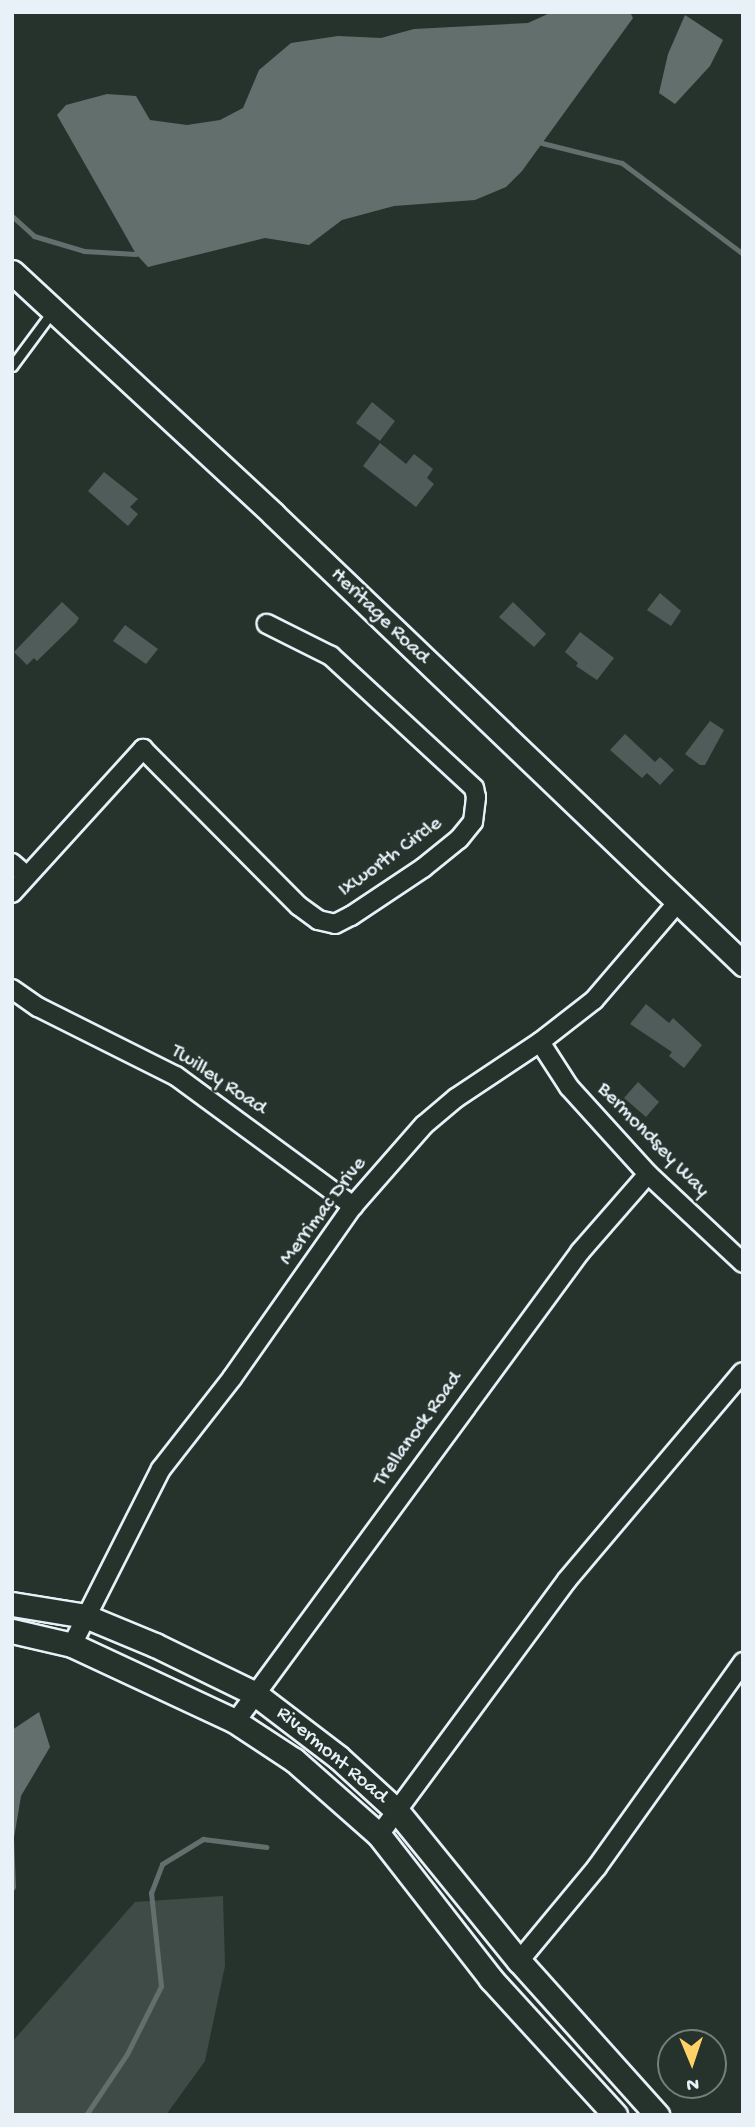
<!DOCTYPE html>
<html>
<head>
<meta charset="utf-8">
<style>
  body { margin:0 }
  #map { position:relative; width:755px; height:2127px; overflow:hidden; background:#26332d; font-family:"Gochi Hand",sans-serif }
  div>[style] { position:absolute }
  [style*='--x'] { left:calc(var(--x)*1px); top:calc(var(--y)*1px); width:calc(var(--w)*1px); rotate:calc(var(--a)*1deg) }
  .green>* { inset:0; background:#3e4b47 }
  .water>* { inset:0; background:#636f6d }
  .stream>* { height:5px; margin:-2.5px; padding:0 2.5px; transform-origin:2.5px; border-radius:2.5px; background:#636f6d }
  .building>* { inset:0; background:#505c59 }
  .roads { filter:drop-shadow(2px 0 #e8f1f8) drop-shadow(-2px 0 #e8f1f8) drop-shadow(0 2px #e8f1f8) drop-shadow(0 -2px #e8f1f8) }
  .service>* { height:9px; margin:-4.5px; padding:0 4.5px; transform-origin:4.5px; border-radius:4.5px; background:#26332d }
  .minor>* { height:18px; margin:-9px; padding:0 9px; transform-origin:9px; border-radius:9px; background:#26332d }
  .tertiary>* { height:23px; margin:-11.5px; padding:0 11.5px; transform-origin:11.5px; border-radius:11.5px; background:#26332d }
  span { translate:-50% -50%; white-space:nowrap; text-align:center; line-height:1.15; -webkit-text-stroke:5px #26332d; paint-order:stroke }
  .street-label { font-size:21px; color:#e8f1f8 }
  .frame { position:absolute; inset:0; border:14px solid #e8f1f8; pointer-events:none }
  .north { position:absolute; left:657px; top:2029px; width:70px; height:70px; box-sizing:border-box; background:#26332d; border:2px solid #747f7e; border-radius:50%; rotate:178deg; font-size:19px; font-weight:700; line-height:28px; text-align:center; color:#e8f1f8 }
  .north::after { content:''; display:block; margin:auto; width:24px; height:32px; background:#ffd166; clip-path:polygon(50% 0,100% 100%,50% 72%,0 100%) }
</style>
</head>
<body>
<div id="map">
  <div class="green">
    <i style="clip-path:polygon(223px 1896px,225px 1966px,205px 2061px,166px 2115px,12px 2115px,12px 2042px,135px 1902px)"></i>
  </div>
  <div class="water">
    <i style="clip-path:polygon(552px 12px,630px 12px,633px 18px,522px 171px,506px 187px,475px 200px,394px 206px,342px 220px,309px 245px,265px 238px,148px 267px,136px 254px,57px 115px,66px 105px,107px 94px,136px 96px,150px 120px,187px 125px,220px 120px,243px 108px,259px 70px,291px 43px,338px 36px,381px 38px,414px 29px,528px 23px)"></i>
    <i style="clip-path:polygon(685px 15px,723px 40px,710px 66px,675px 104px,659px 93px,668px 54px)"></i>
    <i style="clip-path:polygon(39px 1712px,50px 1747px,21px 1796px,14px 1838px,16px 1888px,12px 1894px,12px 1730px)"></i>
  </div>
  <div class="stream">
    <i style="--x:542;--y:143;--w:82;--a:14"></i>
    <i style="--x:622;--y:163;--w:151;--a:36.9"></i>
    <i style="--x:12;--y:216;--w:30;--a:42"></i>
    <i style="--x:34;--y:236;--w:52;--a:16.7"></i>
    <i style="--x:84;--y:251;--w:52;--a:3.3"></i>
    <i style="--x:86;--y:2115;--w:73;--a:-56.1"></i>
    <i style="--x:127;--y:2054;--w:76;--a:-63.4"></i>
    <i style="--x:161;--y:1986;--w:94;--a:-96.1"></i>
    <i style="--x:151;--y:1893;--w:31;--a:-69"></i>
    <i style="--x:162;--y:1864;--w:48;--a:-31.4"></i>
    <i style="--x:203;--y:1839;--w:64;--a:7.2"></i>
  </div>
  <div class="building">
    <i style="clip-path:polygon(372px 402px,395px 421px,380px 441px,356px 423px)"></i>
    <i style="clip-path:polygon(380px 443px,406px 464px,414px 454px,433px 469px,427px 478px,434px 484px,416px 507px,363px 466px)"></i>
    <i style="clip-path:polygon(104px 472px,138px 499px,130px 507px,138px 514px,128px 526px,88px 491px)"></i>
    <i style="clip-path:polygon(660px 593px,681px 611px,671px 626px,647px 610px)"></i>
    <i style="clip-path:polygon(62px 602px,79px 618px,76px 623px,37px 661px,34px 658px,27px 665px,14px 652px)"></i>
    <i style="clip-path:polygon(513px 602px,546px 634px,534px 647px,499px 617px)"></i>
    <i style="clip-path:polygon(125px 625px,158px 649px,146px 664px,113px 641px)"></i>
    <i style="clip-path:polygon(580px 632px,614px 658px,597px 680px,576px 666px,578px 663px,565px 652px)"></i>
    <i style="clip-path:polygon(710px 721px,724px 730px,705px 765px,700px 765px,685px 754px)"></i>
    <i style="clip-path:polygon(625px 734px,655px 762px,660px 757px,674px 770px,660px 785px,647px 773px,642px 778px,610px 750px)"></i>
    <i style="clip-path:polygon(646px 1004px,669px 1023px,673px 1018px,702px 1045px,684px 1068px,669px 1056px,672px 1052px,630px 1024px)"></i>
    <i style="clip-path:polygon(638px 1082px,659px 1102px,646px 1117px,624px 1098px)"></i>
  </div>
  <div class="roads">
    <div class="service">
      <i style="--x:12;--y:366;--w:67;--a:-53.5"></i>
    </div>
    <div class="minor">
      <i style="--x:12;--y:863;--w:18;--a:41"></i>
      <i style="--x:12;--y:893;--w:195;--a:-47.7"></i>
      <i style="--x:143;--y:749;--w:221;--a:45.2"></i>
      <i style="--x:299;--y:906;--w:24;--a:36"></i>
      <i style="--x:318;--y:920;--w:17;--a:13"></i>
      <i style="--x:335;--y:924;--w:18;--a:-27"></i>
      <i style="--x:351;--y:916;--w:87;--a:-33.7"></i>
      <i style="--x:423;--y:868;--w:46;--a:-38.9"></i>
      <i style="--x:459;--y:839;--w:22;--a:-51"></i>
      <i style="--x:473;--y:822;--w:25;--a:-83"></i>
      <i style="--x:476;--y:797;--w:9;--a:-103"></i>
      <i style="--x:474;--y:788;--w:195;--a:-137.3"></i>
      <i style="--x:331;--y:656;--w:72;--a:-153.4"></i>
      <i style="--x:12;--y:989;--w:32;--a:35"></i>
      <i style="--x:38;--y:1007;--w:154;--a:26.6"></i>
      <i style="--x:176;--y:1076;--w:220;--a:36.3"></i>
      <i style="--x:540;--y:1042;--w:54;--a:57.2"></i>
      <i style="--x:569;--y:1087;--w:118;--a:47.8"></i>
      <i style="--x:648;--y:1174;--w:130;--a:43.1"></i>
      <i style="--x:72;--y:1645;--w:197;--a:-63.2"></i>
      <i style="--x:161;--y:1469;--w:115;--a:-52"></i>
      <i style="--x:232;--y:1378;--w:210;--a:-54.9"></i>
      <i style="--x:353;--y:1206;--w:108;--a:-48.8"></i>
      <i style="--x:424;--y:1125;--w:42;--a:-40.2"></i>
      <i style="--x:456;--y:1098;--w:101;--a:-33.7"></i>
      <i style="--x:540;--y:1042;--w:68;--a:-37.9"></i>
      <i style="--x:594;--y:1000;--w:128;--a:-49.4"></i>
      <i style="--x:236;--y:1721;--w:582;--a:-53.74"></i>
      <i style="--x:580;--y:1252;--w:103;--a:-48.9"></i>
      <i style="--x:379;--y:1835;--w:317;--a:-53.6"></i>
      <i style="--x:567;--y:1580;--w:272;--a:-49.8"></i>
      <i style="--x:519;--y:1961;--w:122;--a:-50.3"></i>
      <i style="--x:597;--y:1867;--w:252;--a:-54.5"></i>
    </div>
    <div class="tertiary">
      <i style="--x:12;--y:272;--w:356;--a:42.8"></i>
      <i style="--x:273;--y:514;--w:651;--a:43.75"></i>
      <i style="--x:12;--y:1604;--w:74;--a:9.3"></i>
      <i style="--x:85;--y:1616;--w:76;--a:22.5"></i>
      <i style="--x:155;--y:1645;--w:110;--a:25.9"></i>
      <i style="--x:254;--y:1693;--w:106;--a:37.3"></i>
      <i style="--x:338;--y:1757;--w:80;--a:42.5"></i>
      <i style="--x:397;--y:1811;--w:193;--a:50.9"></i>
      <i style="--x:519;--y:1961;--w:207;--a:48.1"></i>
      <i style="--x:12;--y:1631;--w:62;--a:13.1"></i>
      <i style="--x:72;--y:1645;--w:178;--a:25"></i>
      <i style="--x:233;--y:1720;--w:73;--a:33.3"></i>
      <i style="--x:294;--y:1760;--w:113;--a:41.4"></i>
      <i style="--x:379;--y:1835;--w:182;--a:52.1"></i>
      <i style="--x:491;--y:1979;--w:184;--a:47.6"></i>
    </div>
  </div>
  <div class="street-label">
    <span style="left:379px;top:617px;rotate:44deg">Heritage Road</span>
    <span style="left:391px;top:858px;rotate:-36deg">Ixworth Circle</span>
    <span style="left:218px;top:1081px;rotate:34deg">Twilley Road</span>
    <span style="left:652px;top:1141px;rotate:46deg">Bermondsey Way</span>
    <span style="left:324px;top:1212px;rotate:-53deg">Merrimac Drive</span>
    <span style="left:419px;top:1430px;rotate:-54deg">Trellanock Road</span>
    <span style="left:331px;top:1756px;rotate:40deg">Rivermont Road</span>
  </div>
  <div class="frame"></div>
  <div class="north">N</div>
</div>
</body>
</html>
